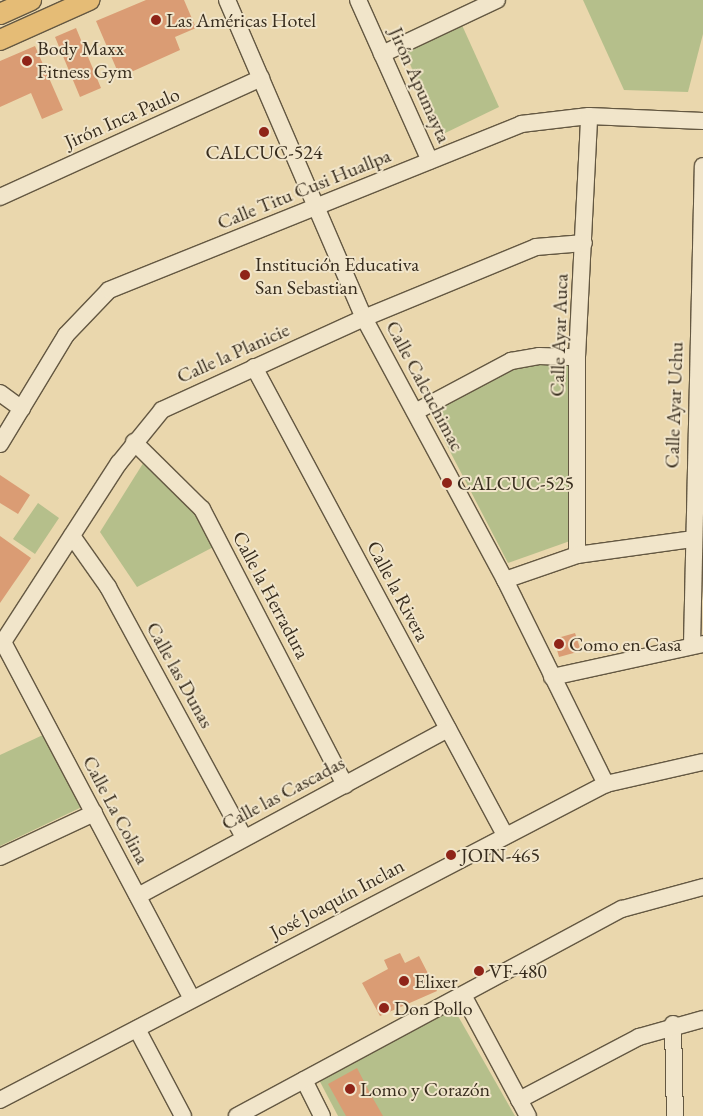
<!DOCTYPE html>
<html>
<head>
<meta charset="utf-8">
<style>
  body { margin:0 }
  #map { position:relative; width:703px; height:1116px; overflow:hidden; background:#ead7ad; font-family:"EB Garamond",serif }
  div>[style] { position:absolute }
  [style*='--x'] { left:calc(var(--x)*1px); top:calc(var(--y)*1px); width:calc(var(--w)*1px); rotate:calc(var(--a)*1deg) }
  .green>* { inset:0; background:#b5bf8b }
  .building>* { inset:0; background:#da9c74 }
  .roads { filter:drop-shadow(1px 0 #645842) drop-shadow(-1px 0 #645842) drop-shadow(0 1px #645842) drop-shadow(0 -1px #645842) }
  .minor>* { height:16px; margin:-8px; padding:0 8px; transform-origin:8px; border-radius:8px; background:#f1e5ca }
  .major>* { height:20px; margin:-10px; padding:0 10px; transform-origin:10px; border-radius:10px; background:#e5bc76 }
  .dots>* { width:14px; height:14px; translate:-50% -50%; box-sizing:border-box; border:2px solid #f1e5ca; border-radius:50% }
  span { translate:-50% -50%; white-space:nowrap; text-align:center; line-height:1.15; -webkit-text-stroke:4px #f1e5ca; paint-order:stroke }
  .poi-label { font-size:20px; color:#382d1e }
  .left { translate:0 -50%; text-align:left }
  .street-label { font-size:20px; color:#382d1e }
</style>
</head>
<body>
<div id="map">
  <div class="green">
    <i style="clip-path:polygon(583px 0,703px 0,703px 34px,688px 92px,624px 90px)"></i>
    <i style="clip-path:polygon(461px 23px,499px 107px,439px 136px,404px 49px)"></i>
    <i style="clip-path:polygon(555px 358px,572px 365px,570px 541px,508px 563px,429px 411px,498px 372px)"></i>
    <i style="clip-path:polygon(147px 457px,221px 543px,137px 587px,100px 532px)"></i>
    <i style="clip-path:polygon(38px 503px,59px 518px,35px 554px,13px 539px)"></i>
    <i style="clip-path:polygon(45px 734px,84px 806px,0 846px,0 755px)"></i>
    <i style="clip-path:polygon(454px 1009px,515px 1116px,338px 1116px,317px 1076px)"></i>
  </div>
  <div class="building">
    <i style="clip-path:polygon(146px 0,184px 0,196px 28px,175px 37px,180px 50px,120px 77px,96px 21px)"></i>
    <i style="clip-path:polygon(76px 28px,101px 88px,80px 97px,55px 37px)"></i>
    <i style="clip-path:polygon(35px 46px,63px 110px,42px 119px,31px 93px,0 107px,0 61px)"></i>
    <i style="clip-path:polygon(0 475px,30px 495px,18px 514px,0 503px)"></i>
    <i style="clip-path:polygon(0 536px,31px 558px,0 603px)"></i>
    <i style="clip-path:polygon(575px 633px,581px 651px,559px 657px,554px 639px)"></i>
    <i style="clip-path:polygon(400px 953px,405px 963px,419px 956px,437px 991px,380px 1016px,362px 983px,388px 969px,384px 960px)"></i>
    <i style="clip-path:polygon(357px 1068px,371px 1095px,383px 1116px,346px 1116px,328px 1084px)"></i>
  </div>
  <div class="roads">
    <div class="minor">
      <i style="--x:227;--y:0;--w:346;--a:66.7"></i>
      <i style="--x:364;--y:318;--w:298;--a:61.7"></i>
      <i style="--x:505;--y:580;--w:228;--a:63.7"></i>
      <i style="--x:358;--y:0;--w:176;--a:65.9"></i>
      <i style="--x:382;--y:54;--w:127;--a:-25.2"></i>
      <i style="--x:0;--y:197;--w:287;--a:-24.5"></i>
      <i style="--x:254;--y:367;--w:531;--a:61.79"></i>
      <i style="--x:0;--y:393;--w:27;--a:36"></i>
      <i style="--x:415;--y:412;--w:109;--a:-28"></i>
      <i style="--x:511;--y:361;--w:28;--a:-10"></i>
      <i style="--x:539;--y:356;--w:38;--a:2"></i>
      <i style="--x:134;--y:442;--w:95;--a:44.6"></i>
      <i style="--x:202;--y:509;--w:311;--a:62.6"></i>
      <i style="--x:0;--y:444;--w:127;--a:-58.8"></i>
      <i style="--x:66;--y:335;--w:62;--a:-46.3"></i>
      <i style="--x:109;--y:290;--w:444;--a:-21.9"></i>
      <i style="--x:521;--y:124;--w:68;--a:-6.7"></i>
      <i style="--x:589;--y:116;--w:114;--a:2.5"></i>
      <i style="--x:72;--y:536;--w:62;--a:54.8"></i>
      <i style="--x:108;--y:587;--w:285;--a:61.5"></i>
      <i style="--x:577;--y:555;--w:198;--a:-90"></i>
      <i style="--x:577;--y:357;--w:241;--a:-87.1"></i>
      <i style="--x:505;--y:580;--w:76;--a:-19.1"></i>
      <i style="--x:577;--y:555;--w:116;--a:-7.9"></i>
      <i style="--x:3;--y:642;--w:213;--a:-57.1"></i>
      <i style="--x:119;--y:463;--w:68;--a:-50.9"></i>
      <i style="--x:162;--y:410;--w:222;--a:-24.5"></i>
      <i style="--x:364;--y:318;--w:186;--a:-22.4"></i>
      <i style="--x:536;--y:247;--w:48;--a:-4.8"></i>
      <i style="--x:3;--y:642;--w:404;--a:62.1"></i>
      <i style="--x:692;--y:645;--w:479;--a:-88.7"></i>
      <i style="--x:552;--y:677;--w:155;--a:-12.3"></i>
      <i style="--x:0;--y:857;--w:104;--a:-25.1"></i>
      <i style="--x:138;--y:896;--w:352;--a:-28.3"></i>
      <i style="--x:463;--y:995;--w:137;--a:61.8"></i>
      <i style="--x:673;--y:1024;--w:92;--a:88.8"></i>
      <i style="--x:137;--y:1029;--w:98;--a:62.1"></i>
      <i style="--x:304;--y:1080;--w:40;--a:63.4"></i>
      <i style="--x:0;--y:1100;--w:683;--a:-27.54"></i>
      <i style="--x:606;--y:784;--w:99;--a:-12.8"></i>
      <i style="--x:519;--y:1100;--w:136;--a:-27.7"></i>
      <i style="--x:639;--y:1037;--w:66;--a:-15.7"></i>
      <i style="--x:237;--y:1116;--w:437;--a:-28.3"></i>
      <i style="--x:622;--y:909;--w:84;--a:-15.2"></i>
    </div>
    <div class="major">
      <i style="--x:0;--y:14;--w:34;--a:-24"></i>
      <i style="--x:0;--y:40;--w:98;--a:-24.2"></i>
    </div>
  </div>
  <div class="dots">
    <i style="left:156px;top:20px;background:#8f2418"></i>
    <i style="left:27px;top:61px;background:#8f2418"></i>
    <i style="left:264px;top:132px;background:#8f2418"></i>
    <i style="left:245px;top:275px;background:#8f2418"></i>
    <i style="left:447px;top:483px;background:#8f2418"></i>
    <i style="left:559px;top:644px;background:#8f2418"></i>
    <i style="left:451px;top:855px;background:#8f2418"></i>
    <i style="left:479px;top:971px;background:#8f2418"></i>
    <i style="left:404px;top:981px;background:#8f2418"></i>
    <i style="left:384px;top:1008px;background:#8f2418"></i>
    <i style="left:350px;top:1089px;background:#8f2418"></i>
  </div>
  <div class="poi-label">
    <span class="left" style="left:166px;top:20px">Las Américas Hotel</span>
    <span class="left" style="left:37px;top:60px">Body Maxx<br>Fitness Gym</span>
    <span style="left:264px;top:152px">CALCUC-524</span>
    <span class="left" style="left:255px;top:276px">Institución Educativa<br>San Sebastian</span>
    <span class="left" style="left:457px;top:483px">CALCUC-525</span>
    <span class="left" style="left:569px;top:644px">Como en Casa</span>
    <span class="left" style="left:461px;top:855px">JOIN-465</span>
    <span class="left" style="left:489px;top:971px">VF-480</span>
    <span class="left" style="left:414px;top:981px">Elixer</span>
    <span class="left" style="left:394px;top:1008px">Don Pollo</span>
    <span class="left" style="left:360px;top:1089px">Lomo y Corazón</span>
  </div>
  <div class="street-label">
    <span style="left:420px;top:85px;rotate:66deg">Jirón Apumayta</span>
    <span style="left:122px;top:118px;rotate:-24deg">Jirón Inca Paulo</span>
    <span style="left:304px;top:189px;rotate:-22deg">Calle Titu Cusi Huallpa</span>
    <span style="left:559px;top:335px;rotate:-88deg">Calle Ayar Auca</span>
    <span style="left:233px;top:353px;rotate:-24deg">Calle la Planicie</span>
    <span style="left:425px;top:386px;rotate:62deg">Calle Calcuchimac</span>
    <span style="left:674px;top:405px;rotate:-88deg">Calle Ayar Uchu</span>
    <span style="left:398px;top:591px;rotate:62deg">Calle la Rivera</span>
    <span style="left:271px;top:595px;rotate:62deg">Calle la Herradura</span>
    <span style="left:180px;top:675px;rotate:61deg">Calle las Dunas</span>
    <span style="left:283px;top:793px;rotate:-28deg">Calle las Cascadas</span>
    <span style="left:116px;top:810px;rotate:62deg">Calle La Colina</span>
    <span style="left:337px;top:899px;rotate:-28deg">José Joaquín Inclan</span>
  </div>
</div>
</body>
</html>
